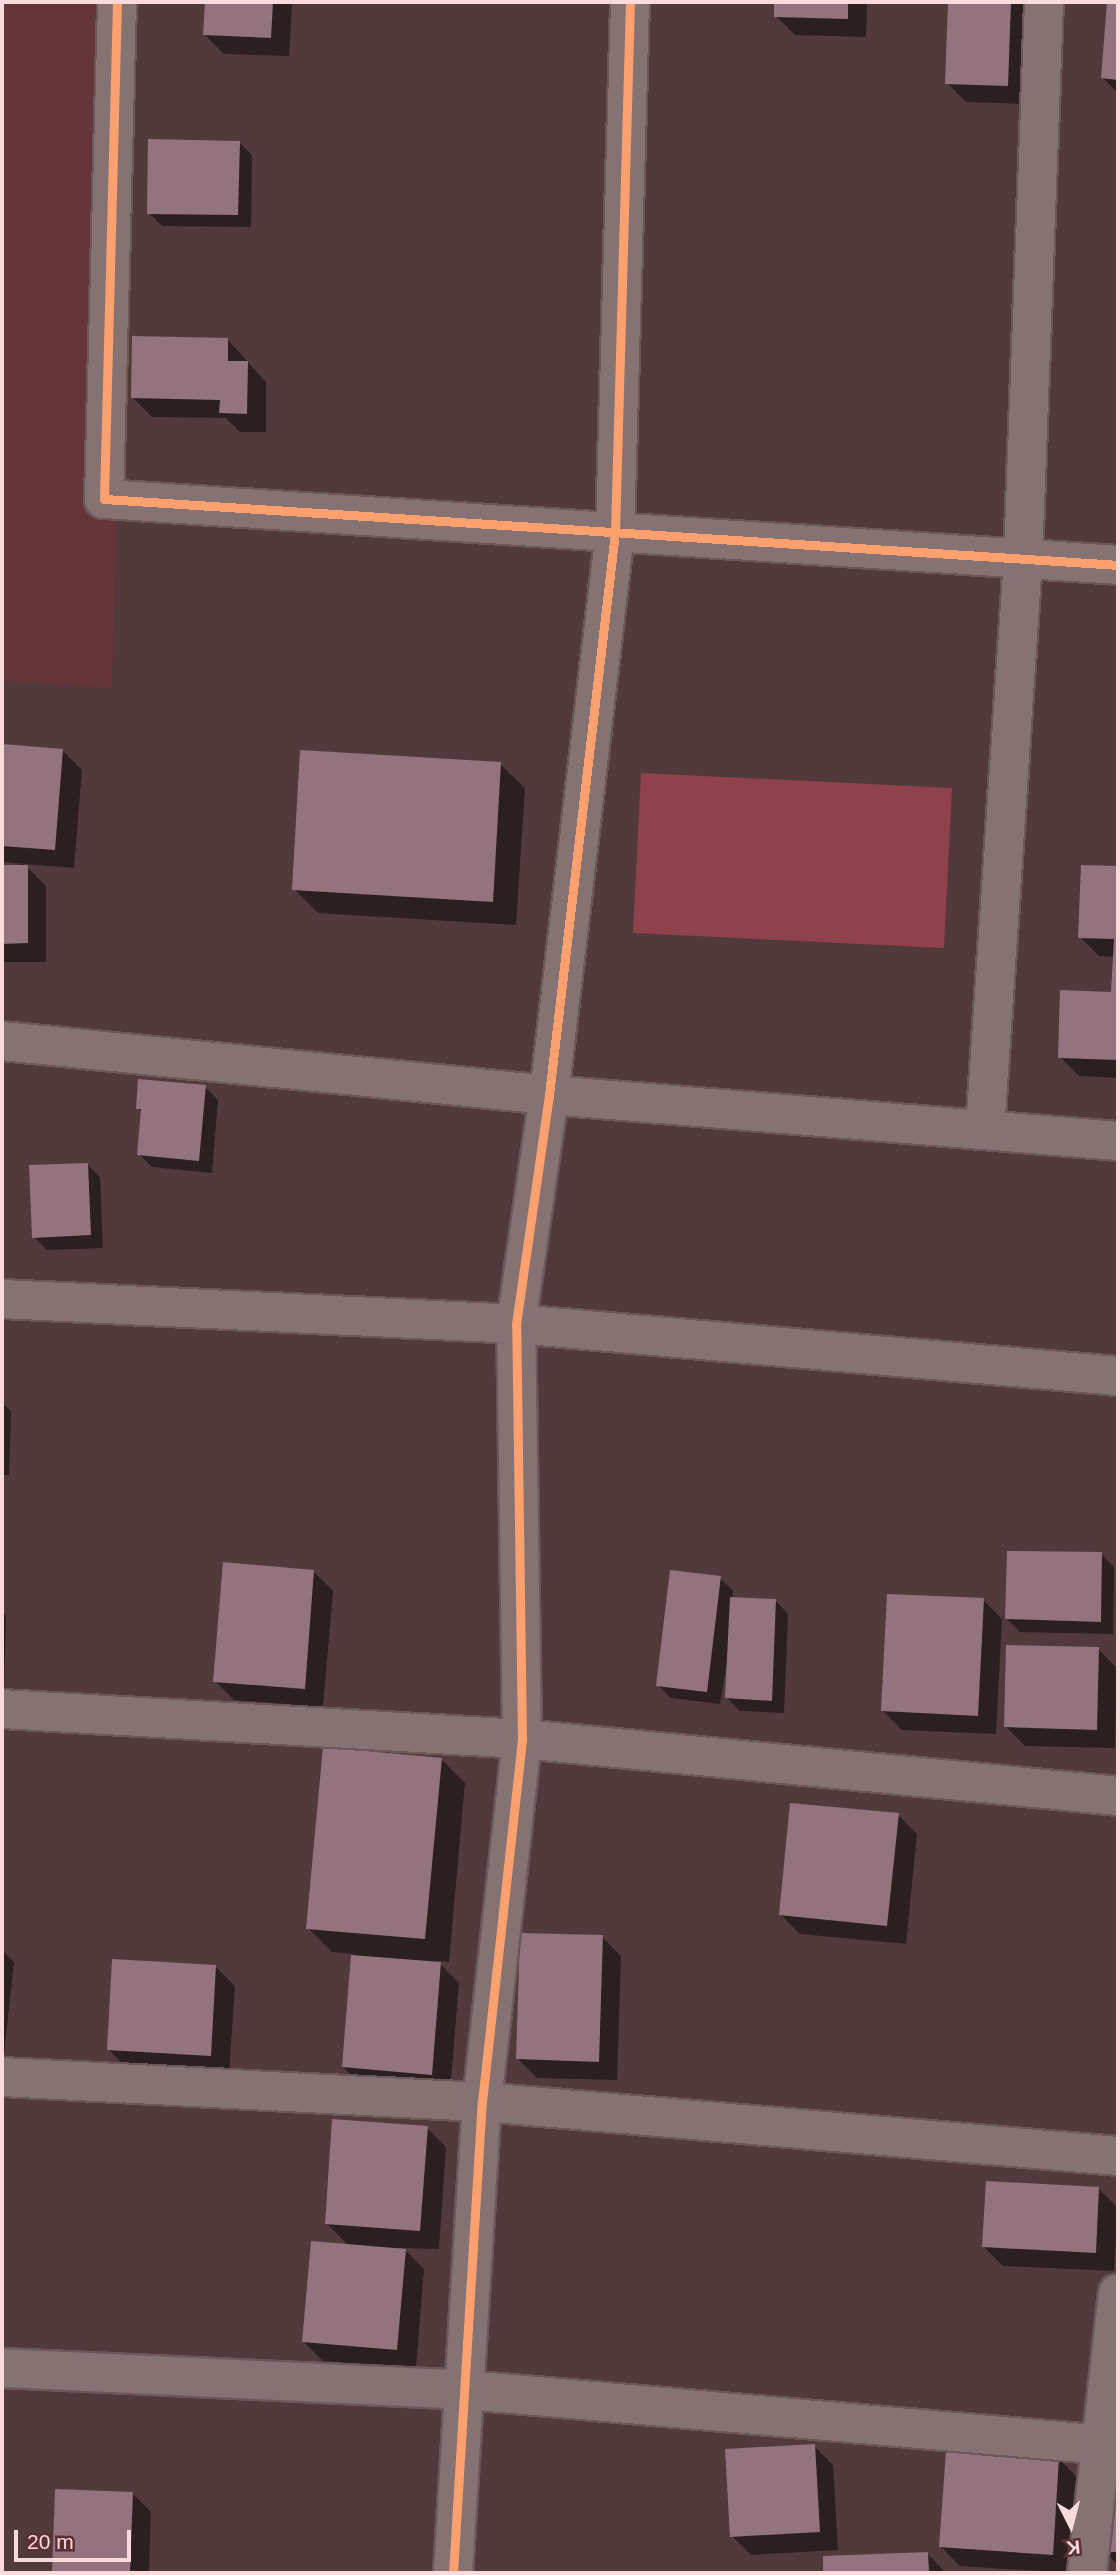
<!DOCTYPE html>
<html>
<head>
<meta charset="utf-8">
<style>
  body { margin:0 }
  #map { position:relative; width:1120px; height:2575px; overflow:hidden; background:#523a3c; font-family:Helvetica,sans-serif }
  div>[style] { position:absolute }
  [style*='--x'] { left:calc(var(--x)*1px); top:calc(var(--y)*1px); width:calc(var(--w)*1px); rotate:calc(var(--a)*1deg) }
  .built>* { inset:0; background:#653539 }
  .green>* { inset:0; background:#8f414c }
  .shadow>* { inset:0; background:#0007 }
  .building>* { inset:0; background:#93737d }
  .roads { filter:drop-shadow(2px 0 #6c5759) drop-shadow(-2px 0 #6c5759) drop-shadow(0 2px #6c5759) drop-shadow(0 -2px #6c5759) }
  .minor>* { height:38px; margin:-19px; padding:0 19px; transform-origin:19px; border-radius:19px; background:#857273 }
  .cycleway>* { height:9px; margin:-4.5px; padding:0 4.5px; transform-origin:4.5px; border-radius:4.5px; background:#fca06f }
  span { translate:-50% -50%; white-space:nowrap; text-align:center; line-height:1.15; -webkit-text-stroke:7px #5c2f34; paint-order:stroke }
  .frame { position:absolute; inset:0; border:4px solid #f9dbdd; pointer-events:none }
  .north { position:absolute; left:1036px; top:2491px; width:70px; height:70px; -webkit-text-stroke:5px #5c2f34; paint-order:stroke; rotate:174deg; font-size:19px; font-weight:700; line-height:28px; text-align:center; color:#f9dbdd }
  .north::after { content:''; display:block; margin:auto; width:24px; height:32px; background:#f9dbdd; clip-path:polygon(50% 0,100% 100%,50% 72%,0 100%) }
  .scale { position:absolute; left:14px; top:2530px; width:117px; height:32px; box-sizing:border-box; border:4px solid #f9dbdd; border-top:0; padding-left:9px; font-size:21px; line-height:24px; white-space:nowrap; color:#f9dbdd; -webkit-text-stroke:5px #5c2f34; paint-order:stroke }
</style>
</head>
<body>
<div id="map">
  <div class="built">
    <i style="clip-path:polygon(2px 2px,130px 2px,112px 688px,2px 681px)"></i>
  </div>
  <div class="green">
    <i style="clip-path:polygon(641px 773px,952px 788px,944px 948px,633px 933px)"></i>
  </div>
  <div class="shadow">
    <i style="clip-path:polygon(206px 2px,292px 2px,289px 56px,224px 54px,205px 35px)"></i>
    <i style="clip-path:polygon(776px 2px,867px 2px,866px 37px,795px 35px,776px 16px)"></i>
    <i style="clip-path:polygon(950px 2px,1030px 2px,1027px 104px,966px 102px,947px 83px)"></i>
    <i style="clip-path:polygon(1109px 2px,1118px 2px,1118px 93px,1103px 78px)"></i>
    <i style="clip-path:polygon(239px 142px,252px 155px,251px 227px,162px 226px,149px 213px)"></i>
    <i style="clip-path:polygon(228px 340px,266px 382px,266px 432px,240px 432px,226px 418px,152px 417px,133px 398px)"></i>
    <i style="clip-path:polygon(2px 746px,63px 751px,82px 770px,74px 868px,24px 864px,46px 886px,46px 962px,2px 962px,2px 867px,24px 864px,2px 862px)"></i>
    <i style="clip-path:polygon(500px 764px,525px 788px,516px 925px,318px 913px,294px 889px)"></i>
    <i style="clip-path:polygon(1082px 867px,1118px 868px,1118px 1078px,1079px 1076px,1060px 1057px,1113px 994px,1115px 957px,1099px 956px,1080px 937px)"></i>
    <i style="clip-path:polygon(205px 1087px,218px 1100px,212px 1173px,152px 1167px,139px 1154px,143px 1113px,138px 1108px)"></i>
    <i style="clip-path:polygon(87px 1164px,100px 1177px,103px 1248px,47px 1250px,34px 1237px)"></i>
    <i style="clip-path:polygon(2px 1403px,11px 1411px,9px 1475px,2px 1475px)"></i>
    <i style="clip-path:polygon(1101px 1554px,1114px 1567px,1113px 1634px,1020px 1632px,1007px 1619px)"></i>
    <i style="clip-path:polygon(314px 1572px,333px 1591px,323px 1707px,234px 1700px,215px 1681px)"></i>
    <i style="clip-path:polygon(720px 1578px,733px 1591px,732px 1599px,776px 1601px,788px 1614px,784px 1713px,740px 1711px,727px 1698px,729px 1650px,720px 1704px,671px 1698px,658px 1685px)"></i>
    <i style="clip-path:polygon(983px 1600px,1002px 1619px,996px 1734px,902px 1730px,883px 1711px)"></i>
    <i style="clip-path:polygon(2px 1611px,6px 1616px,4px 1694px,2px 1694px)"></i>
    <i style="clip-path:polygon(1098px 1649px,1117px 1668px,1115px 1748px,1025px 1746px,1006px 1727px)"></i>
    <i style="clip-path:polygon(441px 1759px,465px 1783px,449px 1962px,437px 1961px,459px 1983px,450px 2093px,362px 2086px,343px 2067px,353px 1954px,332px 1952px,308px 1928px)"></i>
    <i style="clip-path:polygon(898px 1815px,917px 1834px,906px 1944px,800px 1934px,781px 1915px)"></i>
    <i style="clip-path:polygon(602px 1937px,621px 1956px,617px 2080px,537px 2078px,518px 2059px)"></i>
    <i style="clip-path:polygon(2px 1950px,14px 1962px,4px 2054px,2px 2054px)"></i>
    <i style="clip-path:polygon(216px 1967px,235px 1986px,229px 2074px,127px 2068px,108px 2049px)"></i>
    <i style="clip-path:polygon(427px 2128px,446px 2147px,439px 2249px,358px 2247px,405px 2250px,424px 2269px,416px 2368px,323px 2361px,304px 2342px,349px 2246px,326px 2223px)"></i>
    <i style="clip-path:polygon(1099px 2189px,1118px 2208px,1114px 2271px,1003px 2266px,984px 2247px)"></i>
    <i style="clip-path:polygon(814px 2446px,833px 2465px,838px 2550px,751px 2555px,732px 2536px)"></i>
    <i style="clip-path:polygon(1059px 2459px,1078px 2478px,1072px 2573px,960px 2566px,941px 2547px)"></i>
    <i style="clip-path:polygon(1118px 2461px,1118px 2565px,1104px 2551px)"></i>
    <i style="clip-path:polygon(57px 2490px,132px 2493px,151px 2512px,149px 2573px,53px 2573px)"></i>
    <i style="clip-path:polygon(927px 2553px,946px 2573px,825px 2573px,824px 2558px)"></i>
  </div>
  <div class="building">
    <i style="clip-path:polygon(205px 2px,273px 2px,271px 38px,203px 35px)"></i>
    <i style="clip-path:polygon(774px 2px,848px 2px,848px 19px,774px 17px)"></i>
    <i style="clip-path:polygon(948px 2px,1011px 2px,1008px 86px,945px 84px)"></i>
    <i style="clip-path:polygon(1107px 2px,1118px 2px,1118px 80px,1101px 78px)"></i>
    <i style="clip-path:polygon(148px 139px,240px 141px,238px 215px,147px 214px)"></i>
    <i style="clip-path:polygon(132px 336px,228px 338px,228px 361px,248px 361px,247px 414px,219px 413px,220px 400px,131px 398px)"></i>
    <i style="clip-path:polygon(2px 744px,63px 749px,55px 850px,2px 846px)"></i>
    <i style="clip-path:polygon(300px 750px,501px 762px,493px 902px,292px 890px)"></i>
    <i style="clip-path:polygon(2px 865px,28px 865px,28px 943px,2px 944px)"></i>
    <i style="clip-path:polygon(1081px 865px,1118px 866px,1118px 1060px,1058px 1058px,1060px 990px,1111px 992px,1114px 939px,1078px 938px)"></i>
    <i style="clip-path:polygon(138px 1079px,206px 1085px,199px 1161px,137px 1155px,141px 1109px,136px 1109px)"></i>
    <i style="clip-path:polygon(88px 1163px,91px 1235px,32px 1238px,29px 1165px)"></i>
    <i style="clip-path:polygon(1007px 1551px,1102px 1552px,1101px 1622px,1005px 1619px)"></i>
    <i style="clip-path:polygon(223px 1562px,314px 1570px,305px 1689px,213px 1682px)"></i>
    <i style="clip-path:polygon(670px 1570px,721px 1576px,707px 1692px,656px 1686px)"></i>
    <i style="clip-path:polygon(887px 1594px,984px 1598px,978px 1716px,881px 1711px)"></i>
    <i style="clip-path:polygon(730px 1597px,776px 1599px,772px 1701px,725px 1698px)"></i>
    <i style="clip-path:polygon(1006px 1645px,1099px 1647px,1097px 1730px,1004px 1727px)"></i>
    <i style="clip-path:polygon(323px 1747px,442px 1758px,425px 1939px,306px 1929px)"></i>
    <i style="clip-path:polygon(790px 1803px,899px 1813px,887px 1926px,779px 1915px)"></i>
    <i style="clip-path:polygon(520px 1933px,603px 1935px,599px 2062px,516px 2059px)"></i>
    <i style="clip-path:polygon(351px 1955px,441px 1962px,432px 2075px,342px 2067px)"></i>
    <i style="clip-path:polygon(112px 1959px,216px 1965px,211px 2056px,107px 2050px)"></i>
    <i style="clip-path:polygon(332px 2119px,428px 2126px,420px 2231px,325px 2224px)"></i>
    <i style="clip-path:polygon(986px 2181px,1099px 2187px,1096px 2253px,982px 2247px)"></i>
    <i style="clip-path:polygon(311px 2241px,406px 2249px,397px 2350px,302px 2342px)"></i>
    <i style="clip-path:polygon(815px 2444px,820px 2532px,730px 2537px,725px 2449px)"></i>
    <i style="clip-path:polygon(946px 2451px,1059px 2458px,1053px 2555px,939px 2547px)"></i>
    <i style="clip-path:polygon(1118px 2459px,1118px 2552px,1103px 2552px)"></i>
    <i style="clip-path:polygon(55px 2489px,133px 2492px,130px 2573px,52px 2573px)"></i>
    <i style="clip-path:polygon(928px 2552px,929px 2573px,823px 2573px,823px 2556px)"></i>
  </div>
  <div class="roads">
    <div class="minor">
      <i style="--x:117;--y:2;--w:497;--a:91.5"></i>
      <i style="--x:104;--y:499;--w:1016;--a:3.72"></i>
      <i style="--x:2;--y:1041;--w:550;--a:5.64"></i>
      <i style="--x:549;--y:1095;--w:571;--a:4.62"></i>
      <i style="--x:985;--y:1130;--w:572;--a:-86.19"></i>
      <i style="--x:1023;--y:559;--w:557;--a:-87.84"></i>
      <i style="--x:2;--y:1299;--w:515;--a:2.78"></i>
      <i style="--x:516;--y:1324;--w:604;--a:4.94"></i>
      <i style="--x:2;--y:1709;--w:521;--a:3.3"></i>
      <i style="--x:522;--y:1739;--w:599;--a:5.46"></i>
      <i style="--x:2;--y:2077;--w:481;--a:3"></i>
      <i style="--x:482;--y:2102;--w:638;--a:4.85"></i>
      <i style="--x:2;--y:2368;--w:465;--a:2.7"></i>
      <i style="--x:466;--y:2390;--w:654;--a:4.91"></i>
      <i style="--x:453;--y:2573;--w:472;--a:-86.5"></i>
      <i style="--x:482;--y:2102;--w:365;--a:-83.7"></i>
      <i style="--x:522;--y:1739;--w:415;--a:-90.8"></i>
      <i style="--x:516;--y:1324;--w:231;--a:-81.8"></i>
      <i style="--x:549;--y:1095;--w:567;--a:-83.31"></i>
      <i style="--x:615;--y:532;--w:530;--a:-88.38"></i>
      <i style="--x:1087;--y:2573;--w:281;--a:-83.7"></i>
    </div>
  </div>
  <div class="cycleway">
    <i style="--x:117;--y:2;--w:497;--a:91.5"></i>
    <i style="--x:104;--y:499;--w:1016;--a:3.72"></i>
    <i style="--x:453;--y:2573;--w:472;--a:-86.5"></i>
    <i style="--x:482;--y:2102;--w:365;--a:-83.7"></i>
    <i style="--x:522;--y:1739;--w:415;--a:-90.8"></i>
    <i style="--x:516;--y:1324;--w:231;--a:-81.8"></i>
    <i style="--x:549;--y:1095;--w:567;--a:-83.31"></i>
    <i style="--x:615;--y:532;--w:530;--a:-88.38"></i>
  </div>
  <div class="frame"></div>
  <div class="north">K</div>
  <div class="scale">20 m</div>
</div>
</body>
</html>
